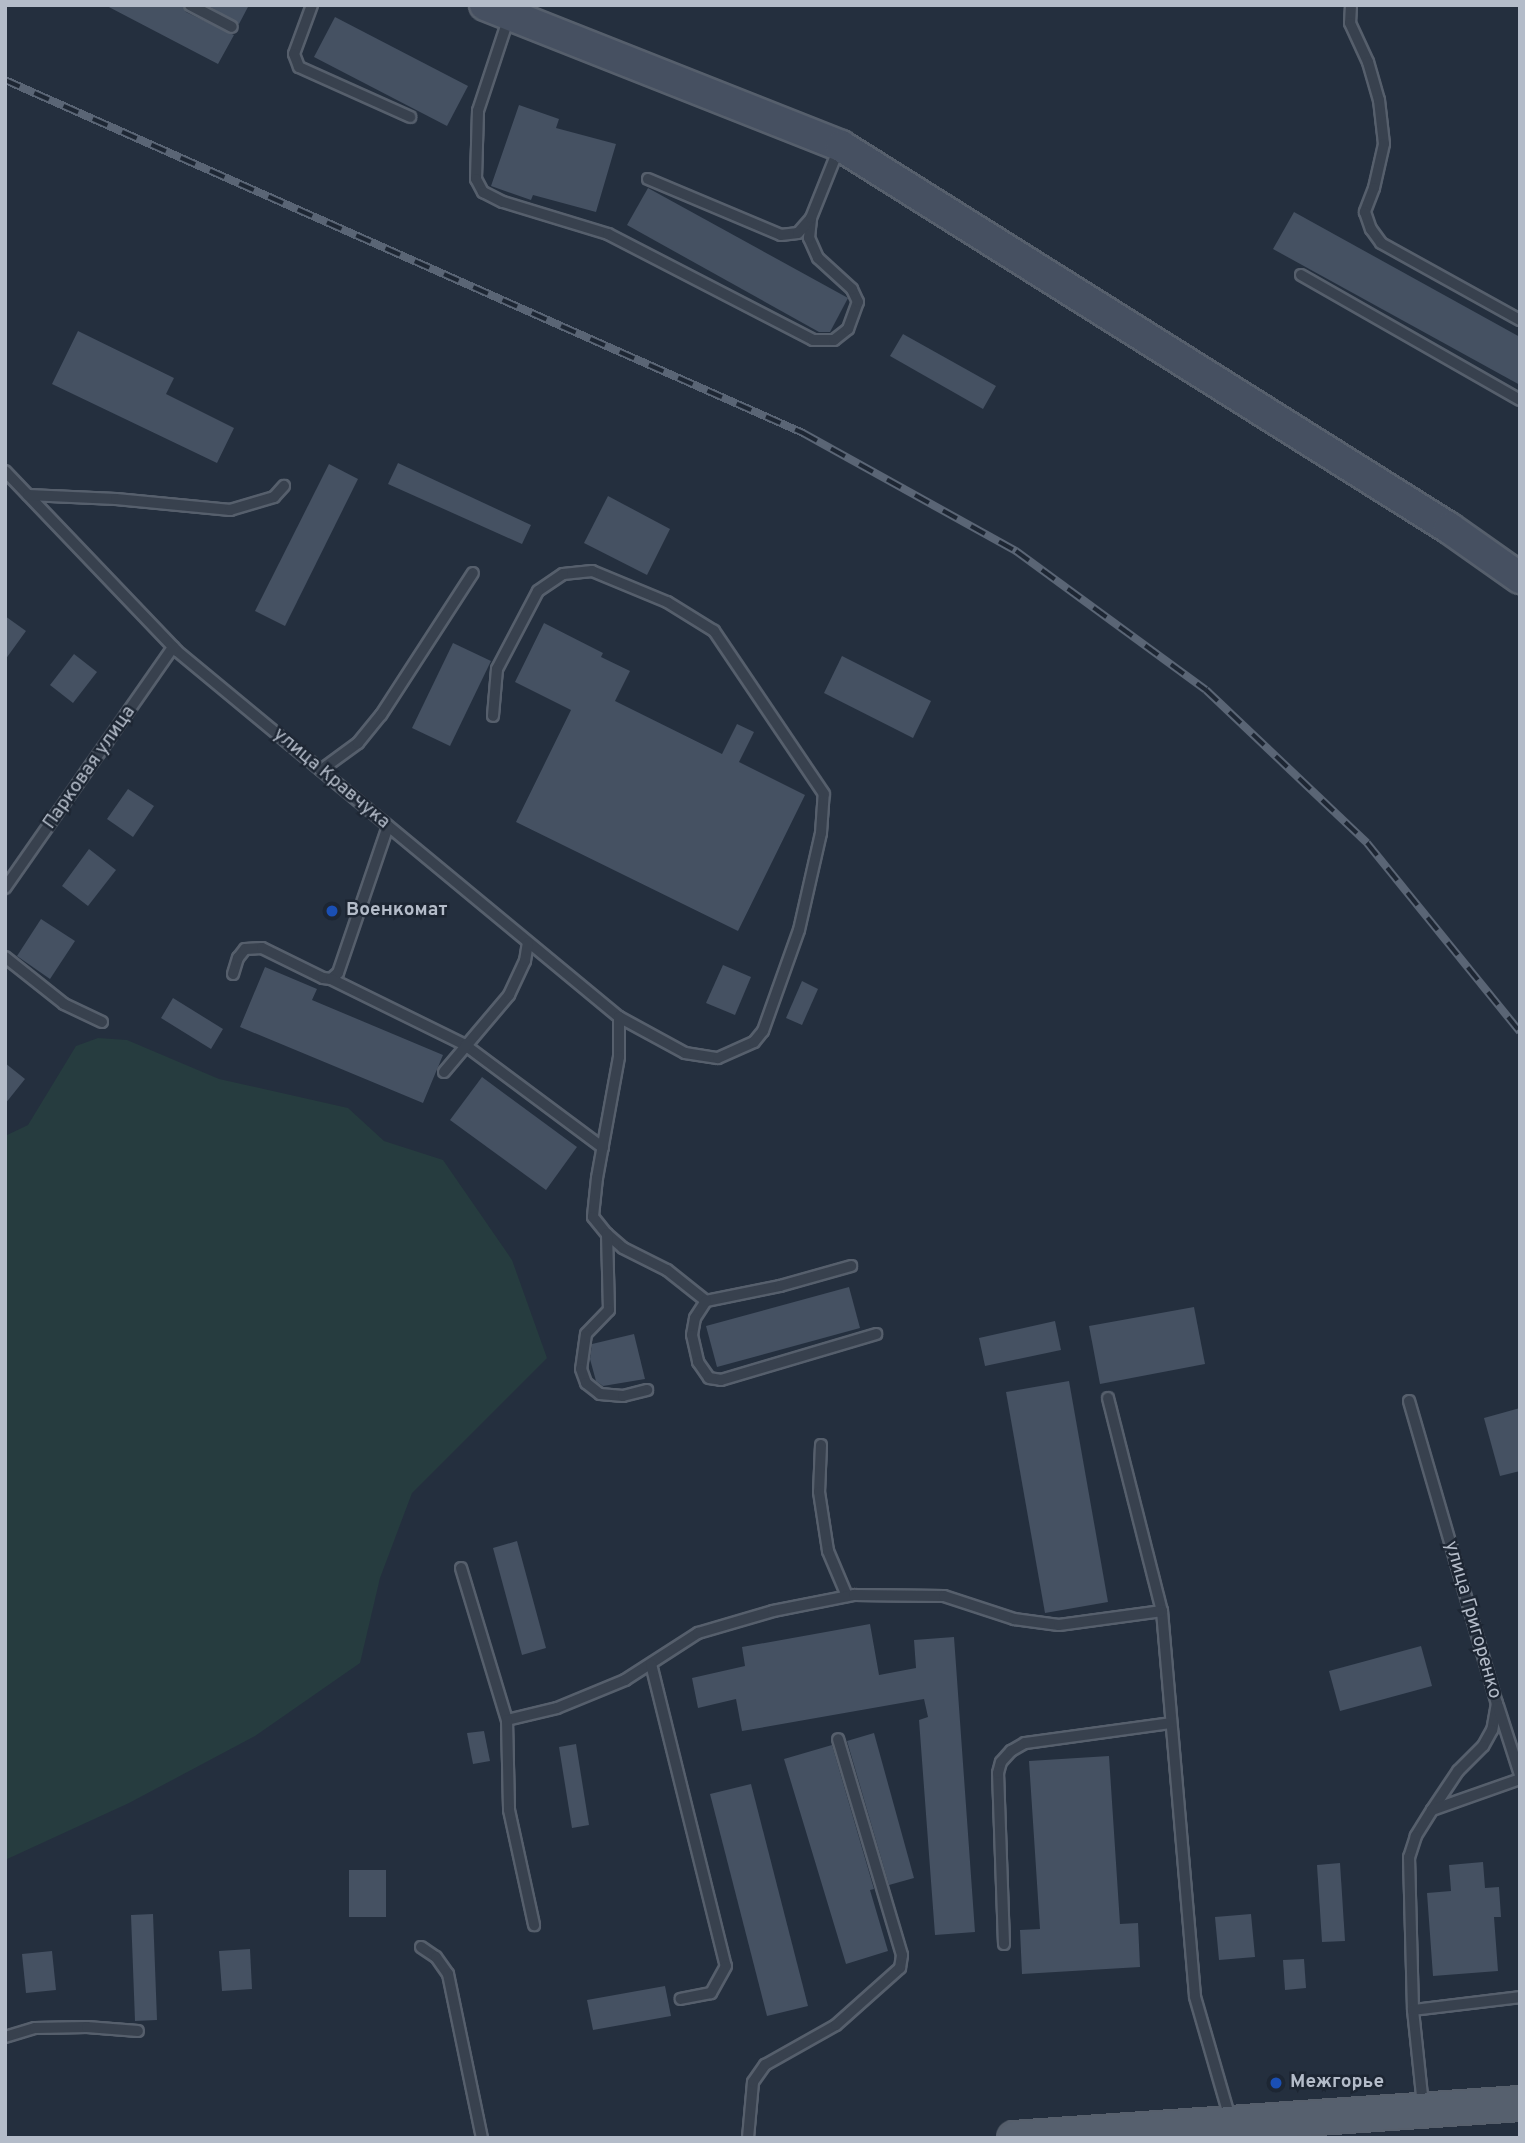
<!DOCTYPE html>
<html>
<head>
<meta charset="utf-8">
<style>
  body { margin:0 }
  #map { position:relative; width:1525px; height:2143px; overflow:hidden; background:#242f3e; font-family:Overpass,sans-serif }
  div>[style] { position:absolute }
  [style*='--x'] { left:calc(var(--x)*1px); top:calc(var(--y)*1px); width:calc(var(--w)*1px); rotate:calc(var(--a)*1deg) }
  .green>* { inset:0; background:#263c3f }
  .building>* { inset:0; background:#455162 }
  .roads { filter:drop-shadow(2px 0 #565f6c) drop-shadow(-2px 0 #565f6c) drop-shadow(0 2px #565f6c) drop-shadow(0 -2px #565f6c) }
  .lane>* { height:10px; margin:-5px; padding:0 5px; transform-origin:5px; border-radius:5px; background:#38414e }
  .secondary>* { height:30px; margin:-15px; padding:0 15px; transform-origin:15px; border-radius:15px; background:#465061 }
  .primary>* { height:33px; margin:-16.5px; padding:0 16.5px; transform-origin:16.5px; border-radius:16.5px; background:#56606e }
  .rail>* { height:8px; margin-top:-4px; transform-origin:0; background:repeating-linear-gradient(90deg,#1d2633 0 16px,#5a6575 0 32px); box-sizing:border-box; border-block:2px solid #5a6575 }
  .dots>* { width:19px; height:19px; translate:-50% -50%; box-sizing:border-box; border:4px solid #1d2633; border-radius:50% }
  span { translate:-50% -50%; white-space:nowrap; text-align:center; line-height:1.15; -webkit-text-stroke:5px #1d2633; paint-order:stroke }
  .street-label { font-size:19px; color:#b4bcc9 }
  .poi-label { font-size:19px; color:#b4bcc9; font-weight:700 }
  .left { translate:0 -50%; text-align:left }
  .frame { position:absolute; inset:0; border:7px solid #b4bcc9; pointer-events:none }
</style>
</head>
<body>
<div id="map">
  <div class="green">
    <i style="clip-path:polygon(98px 1038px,127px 1040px,219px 1079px,348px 1108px,384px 1141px,443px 1160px,512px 1260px,547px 1358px,412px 1493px,380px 1578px,360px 1663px,255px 1736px,129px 1803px,5px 1860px,5px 1136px,28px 1125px,76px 1046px)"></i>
  </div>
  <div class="building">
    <i style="clip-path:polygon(105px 5px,182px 5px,186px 12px,234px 35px,218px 64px)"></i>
    <i style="clip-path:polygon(207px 5px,249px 5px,239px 24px)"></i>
    <i style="clip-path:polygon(335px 17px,468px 86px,447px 126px,314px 57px)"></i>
    <i style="clip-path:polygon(519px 105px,559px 119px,556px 128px,616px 144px,596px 212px,533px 195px,531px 200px,491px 186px)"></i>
    <i style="clip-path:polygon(648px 188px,848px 298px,830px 332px,819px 332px,627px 225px)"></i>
    <i style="clip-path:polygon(1294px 212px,1520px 337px,1520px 385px,1273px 249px)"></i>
    <i style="clip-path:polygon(78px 331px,174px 378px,166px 394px,234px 428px,217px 463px,52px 384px)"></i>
    <i style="clip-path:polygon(903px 334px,996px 386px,983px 409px,890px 356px)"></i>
    <i style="clip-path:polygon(398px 463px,531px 525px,522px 544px,388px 484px)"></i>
    <i style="clip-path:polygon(329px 464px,358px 479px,285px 626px,255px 611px)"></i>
    <i style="clip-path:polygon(608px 496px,670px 529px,647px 575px,584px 543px)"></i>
    <i style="clip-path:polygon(5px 616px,26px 631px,5px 660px)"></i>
    <i style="clip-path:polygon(544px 623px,603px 653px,601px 657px,630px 671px,615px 701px,722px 754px,737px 724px,754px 732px,739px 762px,805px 795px,738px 931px,516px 822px,571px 710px,515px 682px)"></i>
    <i style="clip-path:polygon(453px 643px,491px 661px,450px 746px,412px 728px)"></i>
    <i style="clip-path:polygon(74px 654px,97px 672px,73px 703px,50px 685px)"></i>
    <i style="clip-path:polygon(842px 656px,931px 701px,913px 738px,824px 693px)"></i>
    <i style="clip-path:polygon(128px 789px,154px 806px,133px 837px,107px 819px)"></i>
    <i style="clip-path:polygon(89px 849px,116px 870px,88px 906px,62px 886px)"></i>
    <i style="clip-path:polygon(41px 919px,75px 941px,50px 979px,17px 956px)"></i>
    <i style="clip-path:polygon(723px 965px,751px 977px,735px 1015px,706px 1003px)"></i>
    <i style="clip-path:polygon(265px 967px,317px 989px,312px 1000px,443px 1055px,423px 1103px,240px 1027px)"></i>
    <i style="clip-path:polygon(802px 981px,818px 989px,802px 1025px,786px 1018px)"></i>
    <i style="clip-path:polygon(173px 998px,223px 1029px,211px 1049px,161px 1018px)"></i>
    <i style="clip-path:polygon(5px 1063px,25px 1079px,5px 1104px)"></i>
    <i style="clip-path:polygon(482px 1077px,577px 1147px,546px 1190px,450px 1120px)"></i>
    <i style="clip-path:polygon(849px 1287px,860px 1328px,717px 1367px,706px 1326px)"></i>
    <i style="clip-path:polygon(1194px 1307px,1205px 1364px,1100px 1384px,1089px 1326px)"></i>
    <i style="clip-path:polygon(1055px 1321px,1061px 1350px,985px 1366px,979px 1338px)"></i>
    <i style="clip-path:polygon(634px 1334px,645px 1379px,603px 1386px,596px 1381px,590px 1359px,592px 1344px)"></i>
    <i style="clip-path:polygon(1069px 1381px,1108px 1602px,1045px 1613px,1006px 1392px)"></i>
    <i style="clip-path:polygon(1520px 1408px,1520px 1471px,1500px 1476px,1484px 1418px)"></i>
    <i style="clip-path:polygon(517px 1541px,546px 1648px,522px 1655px,493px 1548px)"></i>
    <i style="clip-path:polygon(870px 1624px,879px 1675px,916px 1668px,914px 1640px,954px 1637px,975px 1932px,935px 1935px,919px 1720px,928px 1717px,924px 1699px,742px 1731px,736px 1699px,698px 1708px,692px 1678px,745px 1666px,742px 1647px)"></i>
    <i style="clip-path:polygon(1421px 1646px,1432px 1686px,1340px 1711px,1329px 1671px)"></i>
    <i style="clip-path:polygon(484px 1731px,490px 1761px,473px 1764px,467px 1733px)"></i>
    <i style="clip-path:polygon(874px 1733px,914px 1878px,889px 1885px,847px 1741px)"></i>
    <i style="clip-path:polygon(576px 1744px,589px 1825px,572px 1828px,559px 1747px)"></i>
    <i style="clip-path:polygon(832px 1745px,874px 1889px,870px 1890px,888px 1951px,846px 1964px,784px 1759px)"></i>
    <i style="clip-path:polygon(1109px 1756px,1120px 1924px,1138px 1923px,1140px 1967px,1022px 1974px,1020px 1930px,1040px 1929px,1029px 1761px)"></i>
    <i style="clip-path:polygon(751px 1784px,808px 2006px,767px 2016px,710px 1794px)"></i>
    <i style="clip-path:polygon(1483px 1862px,1485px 1888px,1499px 1887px,1501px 1917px,1494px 1917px,1498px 1971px,1433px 1976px,1427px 1893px,1451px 1891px,1449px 1865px)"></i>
    <i style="clip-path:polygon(1340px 1863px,1345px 1941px,1322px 1942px,1317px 1865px)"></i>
    <i style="clip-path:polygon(349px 1870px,386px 1870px,386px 1917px,349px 1917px)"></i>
    <i style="clip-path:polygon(153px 1914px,157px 2020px,135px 2021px,131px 1915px)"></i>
    <i style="clip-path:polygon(1251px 1914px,1255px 1957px,1219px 1960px,1215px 1917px)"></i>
    <i style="clip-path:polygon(250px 1949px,252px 1989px,222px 1991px,219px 1951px)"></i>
    <i style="clip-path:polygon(52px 1951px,56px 1990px,26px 1993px,22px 1954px)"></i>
    <i style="clip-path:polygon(1304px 1959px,1306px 1988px,1285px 1990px,1283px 1960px)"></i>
    <i style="clip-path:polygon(665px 1986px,671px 2016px,593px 2030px,587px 2000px)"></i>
  </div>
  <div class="roads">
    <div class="lane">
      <i style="--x:190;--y:5;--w:47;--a:27.6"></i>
      <i style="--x:312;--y:5;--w:52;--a:110.2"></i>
      <i style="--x:294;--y:54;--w:14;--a:69"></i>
      <i style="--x:299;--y:67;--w:122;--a:24.2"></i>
      <i style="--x:1351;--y:5;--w:18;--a:93"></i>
      <i style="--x:1350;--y:23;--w:43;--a:65.2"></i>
      <i style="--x:1368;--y:62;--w:40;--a:74"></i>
      <i style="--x:1379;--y:100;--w:44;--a:83.5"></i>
      <i style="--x:1384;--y:144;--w:45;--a:102.8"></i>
      <i style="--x:1374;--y:188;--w:26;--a:111"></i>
      <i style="--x:1365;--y:212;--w:18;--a:71"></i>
      <i style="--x:1371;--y:229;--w:17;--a:54"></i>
      <i style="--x:1381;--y:243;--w:159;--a:29"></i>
      <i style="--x:509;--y:17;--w:99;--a:108.3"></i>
      <i style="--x:478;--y:111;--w:68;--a:91.7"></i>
      <i style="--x:476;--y:179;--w:15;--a:62"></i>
      <i style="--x:483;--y:192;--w:22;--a:27"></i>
      <i style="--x:503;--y:202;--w:110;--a:16.9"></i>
      <i style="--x:608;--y:234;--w:231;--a:27.3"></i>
      <i style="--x:813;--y:340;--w:21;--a:0"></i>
      <i style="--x:834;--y:340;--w:18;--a:-38"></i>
      <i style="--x:848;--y:329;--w:29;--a:-70"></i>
      <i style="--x:858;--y:302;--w:14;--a:-115"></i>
      <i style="--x:852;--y:289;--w:46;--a:-137.6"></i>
      <i style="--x:818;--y:258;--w:22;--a:-114"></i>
      <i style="--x:809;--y:238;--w:20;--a:-84"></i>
      <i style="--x:648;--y:179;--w:144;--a:22.8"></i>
      <i style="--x:781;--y:235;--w:17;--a:-7"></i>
      <i style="--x:798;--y:233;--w:20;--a:-49"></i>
      <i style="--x:811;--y:218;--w:75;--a:-68.2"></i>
      <i style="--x:1301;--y:275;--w:252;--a:29.7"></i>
      <i style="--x:5;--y:471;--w:249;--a:46.3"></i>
      <i style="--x:177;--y:651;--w:574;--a:39.63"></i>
      <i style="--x:619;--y:1017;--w:75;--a:28.6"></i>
      <i style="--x:685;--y:1053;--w:33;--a:9"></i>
      <i style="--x:718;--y:1058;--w:39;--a:-24"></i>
      <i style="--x:754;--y:1042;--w:14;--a:-51"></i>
      <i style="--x:763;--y:1031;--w:107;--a:-70.4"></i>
      <i style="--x:799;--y:930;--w:99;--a:-77.2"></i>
      <i style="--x:821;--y:833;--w:39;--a:-86"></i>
      <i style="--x:824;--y:794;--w:197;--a:-124"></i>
      <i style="--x:714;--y:631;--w:55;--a:-148.3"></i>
      <i style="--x:667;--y:602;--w:81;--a:-157.5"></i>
      <i style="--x:592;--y:571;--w:29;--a:174"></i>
      <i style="--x:563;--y:574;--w:30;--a:146"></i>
      <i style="--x:538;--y:591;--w:88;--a:117.7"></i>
      <i style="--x:497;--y:669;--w:47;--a:94.9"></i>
      <i style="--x:28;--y:495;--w:88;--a:2.6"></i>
      <i style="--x:116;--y:499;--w:115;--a:5.5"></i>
      <i style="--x:230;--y:510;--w:46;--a:-16.5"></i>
      <i style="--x:274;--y:497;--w:15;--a:-48"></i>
      <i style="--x:321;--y:770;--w:46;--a:-36.1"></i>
      <i style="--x:358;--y:743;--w:36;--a:-51"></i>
      <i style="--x:381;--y:715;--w:169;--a:-57.1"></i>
      <i style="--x:5;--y:888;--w:294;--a:-55.1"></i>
      <i style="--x:5;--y:957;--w:75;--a:38.5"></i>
      <i style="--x:64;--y:1004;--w:42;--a:25.3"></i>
      <i style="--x:233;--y:974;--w:17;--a:-73"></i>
      <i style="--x:238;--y:958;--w:11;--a:-52"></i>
      <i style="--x:245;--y:949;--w:17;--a:-3"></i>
      <i style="--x:262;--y:948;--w:68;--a:26.2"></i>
      <i style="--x:323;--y:978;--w:8;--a:7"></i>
      <i style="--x:331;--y:979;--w:9;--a:-41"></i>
      <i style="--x:338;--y:973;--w:155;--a:-71.2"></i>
      <i style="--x:331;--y:979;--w:149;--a:26.2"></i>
      <i style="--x:465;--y:1045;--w:172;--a:36.7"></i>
      <i style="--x:619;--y:1017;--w:40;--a:90"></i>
      <i style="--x:619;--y:1057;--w:123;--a:100.3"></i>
      <i style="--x:597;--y:1178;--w:39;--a:96"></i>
      <i style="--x:593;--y:1217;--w:22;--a:51"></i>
      <i style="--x:607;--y:1234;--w:21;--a:41"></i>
      <i style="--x:623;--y:1248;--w:49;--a:26.6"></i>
      <i style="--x:667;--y:1270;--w:50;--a:38.5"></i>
      <i style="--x:706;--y:1301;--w:76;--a:-11.5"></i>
      <i style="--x:780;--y:1286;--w:74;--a:-15.7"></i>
      <i style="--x:444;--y:1072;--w:101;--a:-49.8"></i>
      <i style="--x:509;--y:995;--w:38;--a:-65"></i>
      <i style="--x:525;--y:961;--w:18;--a:-81"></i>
      <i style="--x:607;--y:1234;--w:76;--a:88.5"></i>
      <i style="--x:609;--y:1310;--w:33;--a:134"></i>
      <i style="--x:586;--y:1334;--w:35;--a:98"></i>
      <i style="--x:581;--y:1369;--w:15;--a:70"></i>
      <i style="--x:586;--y:1383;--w:18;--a:38"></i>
      <i style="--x:600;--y:1394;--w:23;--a:5"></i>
      <i style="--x:623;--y:1396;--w:25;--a:-14"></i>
      <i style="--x:706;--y:1301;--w:20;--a:123"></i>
      <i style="--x:695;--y:1318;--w:17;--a:100"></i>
      <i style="--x:692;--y:1335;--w:28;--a:77"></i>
      <i style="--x:698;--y:1362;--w:19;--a:55"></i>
      <i style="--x:709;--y:1378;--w:12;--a:9"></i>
      <i style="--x:721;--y:1380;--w:162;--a:-16.5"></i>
      <i style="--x:1108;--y:1398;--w:220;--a:75.8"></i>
      <i style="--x:1162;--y:1611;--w:387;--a:85.1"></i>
      <i style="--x:1195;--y:1997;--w:126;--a:73.9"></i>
      <i style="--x:1409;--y:1401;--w:315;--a:73.8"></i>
      <i style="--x:1497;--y:1703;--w:27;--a:100"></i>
      <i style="--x:1492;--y:1730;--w:18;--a:119"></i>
      <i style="--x:1483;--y:1746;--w:35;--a:135"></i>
      <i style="--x:1458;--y:1771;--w:47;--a:123.7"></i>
      <i style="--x:1432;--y:1810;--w:31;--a:122"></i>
      <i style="--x:1416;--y:1836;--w:22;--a:108"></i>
      <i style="--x:1409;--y:1857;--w:153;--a:88.5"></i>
      <i style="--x:1413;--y:2010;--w:96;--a:84"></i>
      <i style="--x:821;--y:1445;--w:47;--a:92.4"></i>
      <i style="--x:819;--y:1492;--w:60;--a:81.3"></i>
      <i style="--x:828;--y:1551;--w:49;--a:67.1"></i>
      <i style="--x:461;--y:1568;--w:159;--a:73.2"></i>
      <i style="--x:507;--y:1720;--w:51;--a:-13.5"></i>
      <i style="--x:557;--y:1708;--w:74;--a:-22.4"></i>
      <i style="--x:625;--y:1680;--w:87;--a:-32.8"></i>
      <i style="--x:698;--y:1633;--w:78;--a:-16.3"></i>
      <i style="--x:773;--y:1611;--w:83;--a:-11.2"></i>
      <i style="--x:854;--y:1595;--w:90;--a:0.6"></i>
      <i style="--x:944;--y:1596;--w:74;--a:18.2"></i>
      <i style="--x:1014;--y:1619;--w:45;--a:7.6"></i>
      <i style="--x:1059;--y:1625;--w:104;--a:-7.7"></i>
      <i style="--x:651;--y:1664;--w:311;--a:76.1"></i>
      <i style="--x:726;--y:1966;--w:31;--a:119"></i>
      <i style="--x:711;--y:1993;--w:31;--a:169"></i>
      <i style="--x:1498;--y:1706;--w:72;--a:72.3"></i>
      <i style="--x:507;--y:1720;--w:90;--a:88.7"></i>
      <i style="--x:509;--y:1810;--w:118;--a:77.7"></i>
      <i style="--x:1432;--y:1810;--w:93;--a:-19.4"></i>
      <i style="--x:1004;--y:1944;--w:171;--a:-92"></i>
      <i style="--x:998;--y:1773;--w:11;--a:-75"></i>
      <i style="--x:1001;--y:1762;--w:15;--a:-48"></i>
      <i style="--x:1011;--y:1751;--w:16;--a:-30"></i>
      <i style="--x:1025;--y:1743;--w:147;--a:-7.8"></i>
      <i style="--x:421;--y:1947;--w:18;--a:34"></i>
      <i style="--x:436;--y:1957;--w:21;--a:55"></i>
      <i style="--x:448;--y:1974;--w:167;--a:78.3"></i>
      <i style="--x:1413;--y:2010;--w:108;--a:-6.9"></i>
      <i style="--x:5;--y:2037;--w:31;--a:-17"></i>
      <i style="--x:35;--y:2028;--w:52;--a:-1.1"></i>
      <i style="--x:87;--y:2027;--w:51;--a:4.5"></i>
      <i style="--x:748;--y:2138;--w:56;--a:-84.9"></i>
      <i style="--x:753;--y:2082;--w:21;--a:-55"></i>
      <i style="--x:765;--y:2065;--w:81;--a:-29.4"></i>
      <i style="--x:836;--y:2025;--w:86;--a:-41.7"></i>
      <i style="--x:900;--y:1968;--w:13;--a:-81"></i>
      <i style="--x:902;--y:1955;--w:225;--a:-106.5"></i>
    </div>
    <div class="secondary">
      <i style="--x:485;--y:5;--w:383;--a:21.6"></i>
      <i style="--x:841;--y:146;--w:718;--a:32.14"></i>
      <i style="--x:1449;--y:528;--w:87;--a:35.2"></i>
    </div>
    <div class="primary">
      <i style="--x:1014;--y:2138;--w:507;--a:-3.96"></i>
    </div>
  </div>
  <div class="rail">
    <i style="--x:5;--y:80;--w:873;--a:23.86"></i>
    <i style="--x:803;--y:433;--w:244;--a:29"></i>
    <i style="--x:1016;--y:551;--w:235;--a:36.2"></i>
    <i style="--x:1206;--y:690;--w:222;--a:43.5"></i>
    <i style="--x:1367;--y:843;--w:243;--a:51"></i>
  </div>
  <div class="dots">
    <i style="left:332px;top:911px;background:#1a4fb4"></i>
    <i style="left:1276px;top:2083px;background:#1a4fb4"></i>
  </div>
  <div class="street-label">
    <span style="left:90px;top:768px;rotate:-55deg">Парковая улица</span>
    <span style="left:331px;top:779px;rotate:40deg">улица Кравчука</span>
    <span style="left:1472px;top:1620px;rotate:74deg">улица Григоренко</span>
  </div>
  <div class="poi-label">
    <span class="left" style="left:346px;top:911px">Военкомат</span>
    <span class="left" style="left:1290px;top:2083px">Межгорье</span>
  </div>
  <div class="frame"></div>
</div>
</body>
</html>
